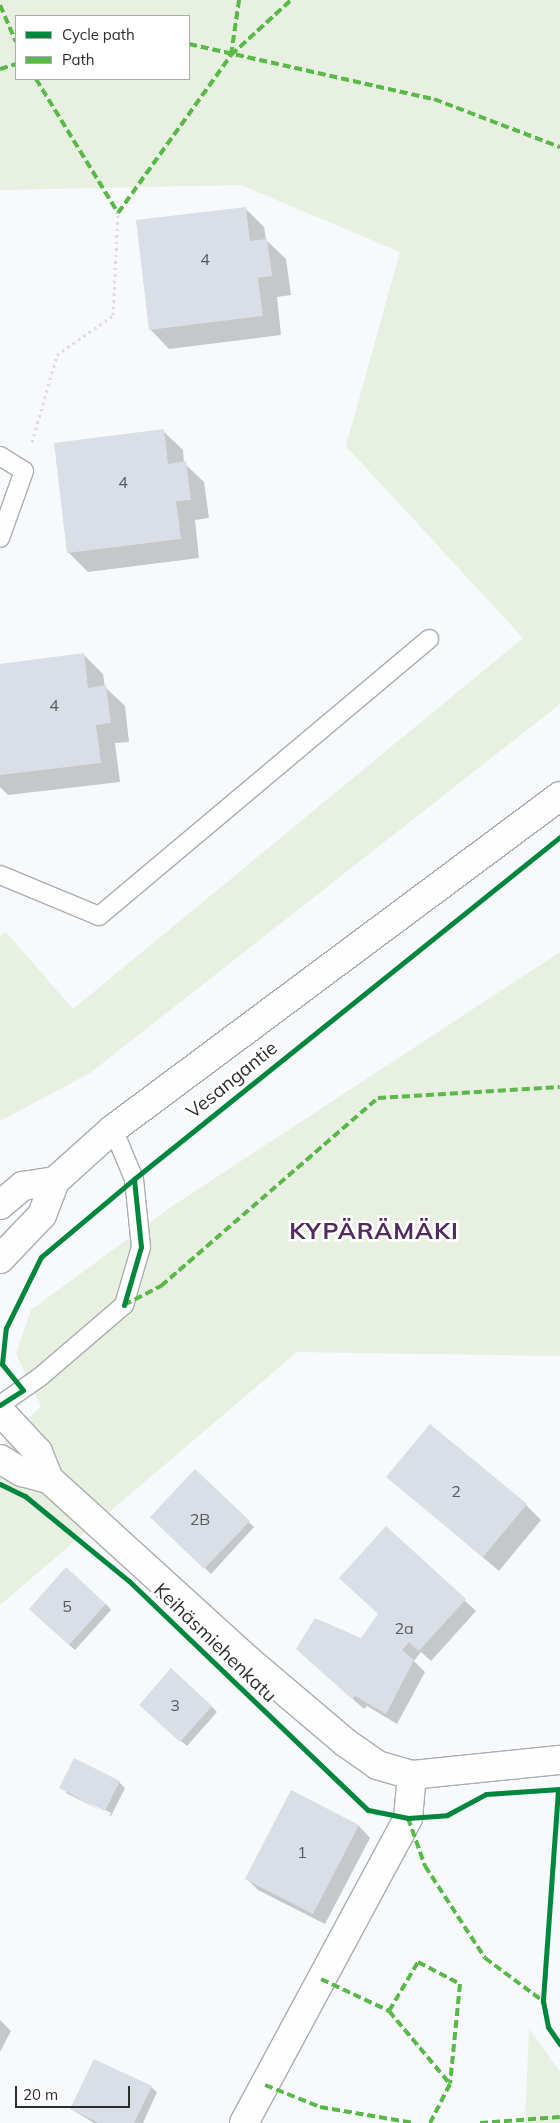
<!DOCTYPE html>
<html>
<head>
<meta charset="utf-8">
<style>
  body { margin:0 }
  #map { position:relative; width:560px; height:2123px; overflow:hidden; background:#f7f9fc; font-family:Mulish,sans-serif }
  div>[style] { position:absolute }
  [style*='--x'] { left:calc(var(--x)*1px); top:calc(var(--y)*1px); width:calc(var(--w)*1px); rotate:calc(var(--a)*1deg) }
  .green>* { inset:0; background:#e8f0e1 }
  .shadow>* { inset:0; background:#0003 }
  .building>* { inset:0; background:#dadfe7 }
  .path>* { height:3px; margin-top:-1.5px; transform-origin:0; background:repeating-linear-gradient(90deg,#ddddde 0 2.5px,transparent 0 6.5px) }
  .roads { filter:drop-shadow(1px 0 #abadaf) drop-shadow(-1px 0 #abadaf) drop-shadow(0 1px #abadaf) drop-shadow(0 -1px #abadaf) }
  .lane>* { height:18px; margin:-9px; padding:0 9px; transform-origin:9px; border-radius:9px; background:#fefeff }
  .street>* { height:28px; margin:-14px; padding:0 14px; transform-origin:14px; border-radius:14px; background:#fefeff }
  .secondary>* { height:28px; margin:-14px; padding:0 14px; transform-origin:14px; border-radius:14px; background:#fefeff }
  .quiet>* { height:4px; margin-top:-2px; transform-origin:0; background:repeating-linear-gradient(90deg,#58b947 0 8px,transparent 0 12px) }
  .cycleway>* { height:5px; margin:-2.5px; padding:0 2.5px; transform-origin:2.5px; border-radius:2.5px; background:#00873e }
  span { translate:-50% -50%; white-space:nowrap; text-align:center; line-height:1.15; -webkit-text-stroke:5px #fff; paint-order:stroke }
  .number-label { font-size:16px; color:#575a5d }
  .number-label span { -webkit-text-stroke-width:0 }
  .street-label { font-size:19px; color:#2b2d2f }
  .district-label { font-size:24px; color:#522a5f; font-weight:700; letter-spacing:1px }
  .legend { position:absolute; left:15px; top:15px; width:175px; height:65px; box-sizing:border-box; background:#fff; border:1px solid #aaabac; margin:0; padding:6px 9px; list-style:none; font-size:15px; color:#2b2d2f }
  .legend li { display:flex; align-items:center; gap:10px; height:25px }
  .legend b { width:25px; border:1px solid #aaabac }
  .scale { position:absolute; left:15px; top:2086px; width:115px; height:22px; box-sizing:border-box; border:2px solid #2b2d2f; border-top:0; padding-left:6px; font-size:15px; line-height:18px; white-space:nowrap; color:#2b2d2f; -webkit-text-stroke:4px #fff; paint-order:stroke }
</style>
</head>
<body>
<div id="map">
  <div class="green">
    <i style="clip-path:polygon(evenodd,0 0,560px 0,560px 704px,90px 1073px,0 1121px,0 936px,5px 931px,73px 1009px,523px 638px,346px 446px,400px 252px,241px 185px,0 190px,0 0,189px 16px,189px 79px,16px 79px,16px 16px,189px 16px)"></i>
    <i style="clip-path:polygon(560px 952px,560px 1356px,297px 1352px,0 1605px,0 1447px,41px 1406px,16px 1354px,31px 1310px,171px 1207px)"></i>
    <i style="clip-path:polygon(529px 2028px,560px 2072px,560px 2123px,525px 2123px)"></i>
  </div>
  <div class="shadow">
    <i style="clip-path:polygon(245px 208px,264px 227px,266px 240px,286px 259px,291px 295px,277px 297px,281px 335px,169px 349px,150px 329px)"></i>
    <i style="clip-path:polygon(163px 431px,183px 450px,184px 463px,204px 482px,209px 518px,195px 520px,199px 558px,88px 572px,68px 552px)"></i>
    <i style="clip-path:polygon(84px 655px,103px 674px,105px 687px,125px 706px,129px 742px,115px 743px,120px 782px,8px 795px,0 787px,0 665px)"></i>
    <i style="clip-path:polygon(195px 1471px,254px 1527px,211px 1574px,152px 1517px)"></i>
    <i style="clip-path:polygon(388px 1477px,526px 1505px,541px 1520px,499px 1571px)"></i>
    <i style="clip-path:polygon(386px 1528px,476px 1611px,431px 1661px,421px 1652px,414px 1661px,425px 1672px,397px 1724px,367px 1706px,364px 1709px,297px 1649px,361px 1640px,380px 1615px)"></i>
    <i style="clip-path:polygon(106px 1604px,111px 1610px,75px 1650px,36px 1615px)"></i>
    <i style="clip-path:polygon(211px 1706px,217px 1712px,187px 1746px,146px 1710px)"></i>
    <i style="clip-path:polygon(evenodd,119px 1782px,125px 1788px,111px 1816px,61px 1788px,119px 1782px,66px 1790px,111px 1813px,110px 1815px,66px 1793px,66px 1790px)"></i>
    <i style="clip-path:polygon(291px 1792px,359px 1826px,370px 1838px,325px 1924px,258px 1890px,246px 1878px)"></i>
    <i style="clip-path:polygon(0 2020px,11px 2031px,0 2052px)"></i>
    <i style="clip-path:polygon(151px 2087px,157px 2092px,143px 2123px,94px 2123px,71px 2109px)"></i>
  </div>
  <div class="building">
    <i style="clip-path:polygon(246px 207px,250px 241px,267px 239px,272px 276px,258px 278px,263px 316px,149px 330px,136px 220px)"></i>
    <i style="clip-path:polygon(164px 429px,168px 464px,186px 461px,191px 500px,176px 501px,181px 539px,67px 553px,54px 443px)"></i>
    <i style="clip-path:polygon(84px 653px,88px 688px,106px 685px,111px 723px,96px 725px,101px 763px,0 775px,0 664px)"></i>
    <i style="clip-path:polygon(430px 1424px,527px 1504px,483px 1557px,386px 1477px)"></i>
    <i style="clip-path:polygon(195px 1469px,250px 1521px,204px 1569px,150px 1517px)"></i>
    <i style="clip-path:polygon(386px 1526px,466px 1599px,419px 1651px,409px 1642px,402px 1650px,414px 1660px,386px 1714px,355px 1696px,352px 1699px,296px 1649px,315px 1618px,361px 1638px,378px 1614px,339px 1578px)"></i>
    <i style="clip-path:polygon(66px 1567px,106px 1604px,69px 1645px,29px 1609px)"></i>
    <i style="clip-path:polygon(171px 1668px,212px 1706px,180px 1742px,139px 1705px)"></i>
    <i style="clip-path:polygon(74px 1758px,120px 1781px,105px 1811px,59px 1788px)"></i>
    <i style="clip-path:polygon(291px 1790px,359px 1825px,313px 1914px,245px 1879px)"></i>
    <i style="clip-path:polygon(94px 2059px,152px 2086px,134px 2123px,99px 2123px,70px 2109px)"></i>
  </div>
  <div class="path">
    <i style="--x:32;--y:442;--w:91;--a:-74"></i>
    <i style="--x:57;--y:355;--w:69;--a:-35.5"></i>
    <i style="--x:113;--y:315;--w:102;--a:-87.2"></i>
  </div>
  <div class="roads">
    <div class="lane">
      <i style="--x:0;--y:456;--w:28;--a:32"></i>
      <i style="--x:24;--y:471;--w:71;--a:109.7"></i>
      <i style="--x:0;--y:875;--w:107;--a:22.5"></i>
      <i style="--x:99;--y:916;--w:431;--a:-40"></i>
      <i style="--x:0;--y:1405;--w:49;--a:-35"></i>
      <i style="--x:40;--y:1377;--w:111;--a:-40.6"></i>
      <i style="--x:124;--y:1305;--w:60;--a:-73.7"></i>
      <i style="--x:141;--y:1247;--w:68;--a:-95.9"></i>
      <i style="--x:134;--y:1179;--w:54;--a:-112.8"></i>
    </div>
    <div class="street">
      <i style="--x:244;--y:2123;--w:346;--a:-61.7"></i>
      <i style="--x:408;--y:1818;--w:43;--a:-84.7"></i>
    </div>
    <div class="secondary">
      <i style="--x:0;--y:1205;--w:30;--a:-40"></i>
      <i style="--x:23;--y:1186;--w:32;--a:-9"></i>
      <i style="--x:0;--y:1259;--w:61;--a:-46.3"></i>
      <i style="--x:42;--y:1215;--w:36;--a:-69"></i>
      <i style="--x:55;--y:1181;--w:78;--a:-41.9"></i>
      <i style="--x:113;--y:1129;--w:557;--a:-36.68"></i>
      <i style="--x:0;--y:1411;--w:56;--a:47.2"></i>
      <i style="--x:38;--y:1452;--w:29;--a:68"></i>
      <i style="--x:49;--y:1479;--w:269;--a:42.3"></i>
      <i style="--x:248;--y:1660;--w:128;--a:40.3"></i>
      <i style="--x:346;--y:1743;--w:38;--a:35"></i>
      <i style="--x:377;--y:1765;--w:36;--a:16"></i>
      <i style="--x:412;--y:1775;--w:149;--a:-5.8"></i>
      <i style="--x:0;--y:1459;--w:26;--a:31"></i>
      <i style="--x:22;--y:1472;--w:28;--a:15"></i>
    </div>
  </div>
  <div class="quiet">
    <i style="--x:0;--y:5;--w:40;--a:66.6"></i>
    <i style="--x:189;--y:44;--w:251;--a:12.7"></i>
    <i style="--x:434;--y:99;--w:135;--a:20.9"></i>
    <i style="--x:231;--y:55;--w:56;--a:-81.7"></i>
    <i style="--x:0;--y:69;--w:17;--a:-17"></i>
    <i style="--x:36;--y:79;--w:157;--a:58.5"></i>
    <i style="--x:118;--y:213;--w:194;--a:-54.4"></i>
    <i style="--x:231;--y:55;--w:81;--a:-42.5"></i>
    <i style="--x:124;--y:1305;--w:42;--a:-27.2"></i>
    <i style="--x:161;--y:1286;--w:287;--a:-40.9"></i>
    <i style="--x:378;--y:1098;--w:182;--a:-3.5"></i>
    <i style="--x:408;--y:1818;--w:51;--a:70.5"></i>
    <i style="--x:425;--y:1866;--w:110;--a:56.9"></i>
    <i style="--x:485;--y:1958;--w:72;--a:36.6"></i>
    <i style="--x:321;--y:1979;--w:75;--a:25.2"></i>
    <i style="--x:389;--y:2011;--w:95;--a:50.1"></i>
    <i style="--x:450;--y:2084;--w:44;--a:117.1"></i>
    <i style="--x:389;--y:2011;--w:57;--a:-59.4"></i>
    <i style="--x:418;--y:1962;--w:47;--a:27.6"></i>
    <i style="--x:460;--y:1984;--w:100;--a:95.7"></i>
    <i style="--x:265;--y:2085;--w:59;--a:21.8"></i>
    <i style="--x:320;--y:2107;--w:95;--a:9.7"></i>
    <i style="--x:480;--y:2123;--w:80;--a:-4.3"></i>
  </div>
  <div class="cycleway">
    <i style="--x:124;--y:1305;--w:60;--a:-73.7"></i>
    <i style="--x:141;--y:1247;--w:68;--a:-95.9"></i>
    <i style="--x:0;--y:1405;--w:27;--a:-33"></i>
    <i style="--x:23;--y:1390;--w:33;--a:-129"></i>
    <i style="--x:2;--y:1364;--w:36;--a:-84"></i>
    <i style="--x:6;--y:1328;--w:79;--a:-63.8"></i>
    <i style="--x:41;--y:1257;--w:121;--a:-40"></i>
    <i style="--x:134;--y:1179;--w:546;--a:-38.76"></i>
    <i style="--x:0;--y:1484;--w:28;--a:26"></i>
    <i style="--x:25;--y:1496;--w:134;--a:39.3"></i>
    <i style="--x:129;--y:1581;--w:331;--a:43.8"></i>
    <i style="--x:368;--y:1810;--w:41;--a:11.3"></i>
    <i style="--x:408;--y:1818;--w:39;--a:-4"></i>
    <i style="--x:447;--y:1815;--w:44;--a:-28.3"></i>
    <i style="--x:486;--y:1794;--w:74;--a:-3.9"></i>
    <i style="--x:558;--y:1790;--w:212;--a:94.1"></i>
    <i style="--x:543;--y:2001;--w:26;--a:79"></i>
    <i style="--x:548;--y:2027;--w:21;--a:55"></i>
  </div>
  <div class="number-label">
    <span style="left:205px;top:259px">4</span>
    <span style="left:123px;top:482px">4</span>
    <span style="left:54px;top:705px">4</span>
    <span style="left:456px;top:1491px">2</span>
    <span style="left:200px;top:1519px">2B</span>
    <span style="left:67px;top:1606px">5</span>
    <span style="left:404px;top:1628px">2a</span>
    <span style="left:175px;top:1705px">3</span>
    <span style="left:302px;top:1852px">1</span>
  </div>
  <div class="street-label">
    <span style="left:232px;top:1080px;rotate:-39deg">Vesangantie</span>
    <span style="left:215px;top:1643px;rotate:44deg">Keihäsmiehenkatu</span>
  </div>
  <div class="district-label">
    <span style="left:374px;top:1231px">KYPÄRÄMÄKI</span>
  </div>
  <ul class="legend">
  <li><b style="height:6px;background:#00873e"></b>Cycle path</li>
  <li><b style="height:6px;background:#58b947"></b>Path</li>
  </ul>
  <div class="scale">20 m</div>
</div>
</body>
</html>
